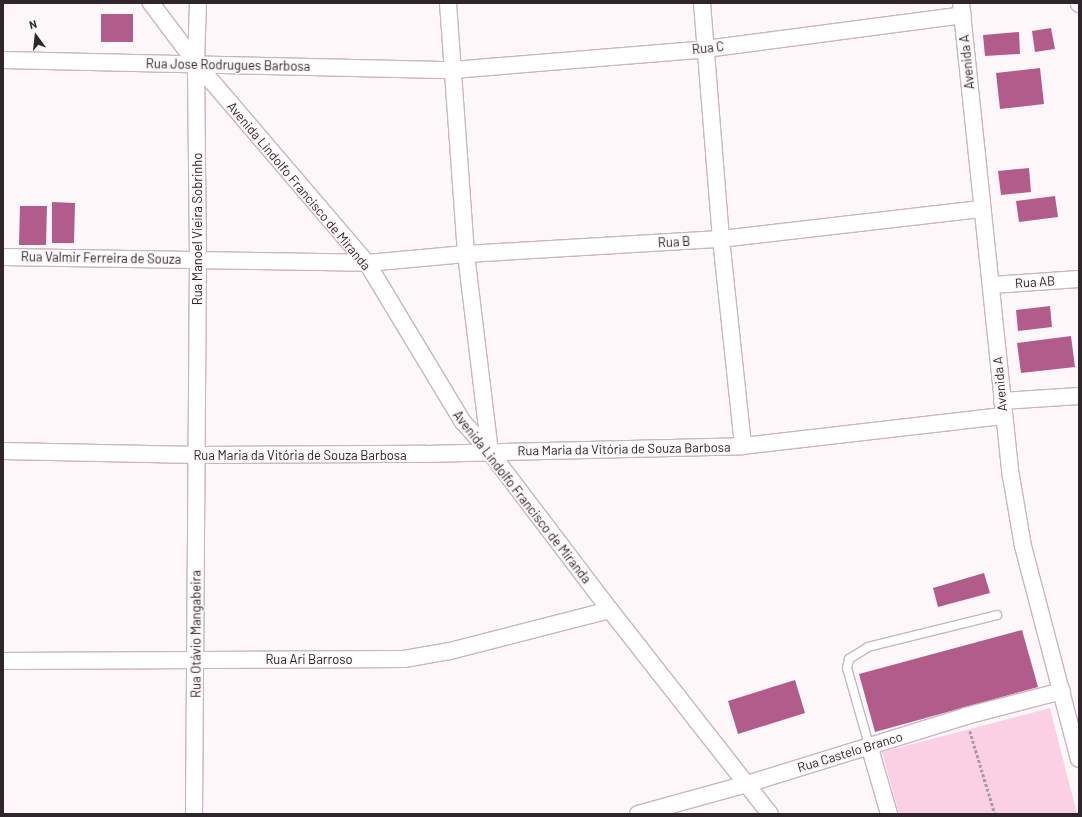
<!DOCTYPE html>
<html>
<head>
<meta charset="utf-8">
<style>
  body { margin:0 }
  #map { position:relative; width:1082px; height:817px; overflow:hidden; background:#fdf7fa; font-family:Barlow,sans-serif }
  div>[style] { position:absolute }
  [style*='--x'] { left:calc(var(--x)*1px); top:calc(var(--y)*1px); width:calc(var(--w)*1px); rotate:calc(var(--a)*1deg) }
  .green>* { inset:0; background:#fbcfe4 }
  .building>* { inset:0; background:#b25c8c }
  .path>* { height:2.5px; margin-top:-1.25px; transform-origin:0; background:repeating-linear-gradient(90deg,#a59da1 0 3px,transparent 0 5px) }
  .roads { filter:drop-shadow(1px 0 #cdb4c0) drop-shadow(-1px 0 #cdb4c0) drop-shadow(0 1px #cdb4c0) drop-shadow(0 -1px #cdb4c0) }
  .service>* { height:8px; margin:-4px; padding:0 4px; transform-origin:4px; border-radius:4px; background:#fff }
  .minor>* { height:16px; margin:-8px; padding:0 8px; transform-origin:8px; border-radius:8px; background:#fff }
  span { translate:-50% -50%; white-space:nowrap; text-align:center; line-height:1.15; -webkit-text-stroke:3.5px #fdf7fa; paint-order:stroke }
  .street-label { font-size:13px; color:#2f252a }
  .frame { position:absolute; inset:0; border:4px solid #2f252a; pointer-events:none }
  .north { position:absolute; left:16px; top:16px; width:40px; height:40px; -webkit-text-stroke:3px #fdf7fa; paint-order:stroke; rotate:345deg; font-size:11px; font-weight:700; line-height:16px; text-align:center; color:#2f252a }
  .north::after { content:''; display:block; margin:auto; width:14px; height:18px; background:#2f252a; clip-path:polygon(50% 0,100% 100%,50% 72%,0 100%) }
</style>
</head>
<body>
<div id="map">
  <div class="green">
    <i style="clip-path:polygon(1050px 708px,1077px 814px,899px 814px,882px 752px)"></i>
  </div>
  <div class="building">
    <i style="clip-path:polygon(101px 14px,133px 14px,133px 42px,101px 42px)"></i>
    <i style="clip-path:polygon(1051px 28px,1055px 49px,1035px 52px,1032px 31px)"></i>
    <i style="clip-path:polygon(1019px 32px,1020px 54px,985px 56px,983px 35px)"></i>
    <i style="clip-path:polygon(1040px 68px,1044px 104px,1000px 109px,996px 73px)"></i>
    <i style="clip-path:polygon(1029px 168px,1031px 192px,1001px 195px,998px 171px)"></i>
    <i style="clip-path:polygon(1055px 196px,1058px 217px,1019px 222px,1016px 201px)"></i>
    <i style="clip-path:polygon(52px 202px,75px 203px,74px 243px,52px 243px)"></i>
    <i style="clip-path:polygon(20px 206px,47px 206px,46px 245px,19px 245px)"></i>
    <i style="clip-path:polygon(1050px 306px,1052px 327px,1018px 331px,1016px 310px)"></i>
    <i style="clip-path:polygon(1071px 336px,1075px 367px,1021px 373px,1017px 343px)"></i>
    <i style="clip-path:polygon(984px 573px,990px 593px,938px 607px,933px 588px)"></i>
    <i style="clip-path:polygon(1022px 630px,1038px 687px,875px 732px,859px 674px)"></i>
    <i style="clip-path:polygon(795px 680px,805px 713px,738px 734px,728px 701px)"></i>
  </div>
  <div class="path">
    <i style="--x:970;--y:731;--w:87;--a:73.2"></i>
  </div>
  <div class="roads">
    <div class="service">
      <i style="--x:869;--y:745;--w:80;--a:-105.9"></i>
      <i style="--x:847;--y:668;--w:9;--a:-77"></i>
      <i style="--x:849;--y:659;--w:22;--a:-32"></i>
      <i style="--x:868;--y:647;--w:133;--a:-13.9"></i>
    </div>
    <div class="minor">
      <i style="--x:151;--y:3;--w:75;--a:53.1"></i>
      <i style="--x:196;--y:63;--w:263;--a:49.5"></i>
      <i style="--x:367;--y:263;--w:186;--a:58.9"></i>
      <i style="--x:463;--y:422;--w:40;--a:48"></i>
      <i style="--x:490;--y:452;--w:198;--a:52.8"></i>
      <i style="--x:610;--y:610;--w:259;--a:51.9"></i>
      <i style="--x:448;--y:3;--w:252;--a:85.9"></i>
      <i style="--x:466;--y:254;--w:199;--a:83.1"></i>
      <i style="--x:702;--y:3;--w:237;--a:85.4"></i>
      <i style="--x:721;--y:239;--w:208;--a:83.9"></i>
      <i style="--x:961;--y:3;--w:476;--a:84"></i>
      <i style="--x:1011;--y:476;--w:71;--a:80.3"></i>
      <i style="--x:1023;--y:546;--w:220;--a:75.3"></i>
      <i style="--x:1079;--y:3;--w:1;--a:90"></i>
      <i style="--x:3;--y:60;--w:450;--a:1.3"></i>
      <i style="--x:453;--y:70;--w:254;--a:-4.7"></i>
      <i style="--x:706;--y:49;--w:259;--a:-7.5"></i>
      <i style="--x:3;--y:257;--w:364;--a:0.9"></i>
      <i style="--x:367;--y:263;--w:99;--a:-5.2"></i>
      <i style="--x:466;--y:254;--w:255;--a:-3.4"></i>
      <i style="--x:721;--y:239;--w:262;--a:-6.6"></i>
      <i style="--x:992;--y:285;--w:87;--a:-3.9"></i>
      <i style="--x:1002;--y:401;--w:77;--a:-3.7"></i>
      <i style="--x:3;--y:451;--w:194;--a:1.2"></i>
      <i style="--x:197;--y:455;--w:229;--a:-0.3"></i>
      <i style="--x:426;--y:454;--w:317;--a:-1.4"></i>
      <i style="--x:743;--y:446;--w:262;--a:-6.6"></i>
      <i style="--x:3;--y:661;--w:401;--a:-0.3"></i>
      <i style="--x:404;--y:659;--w:47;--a:-9.9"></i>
      <i style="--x:450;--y:651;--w:165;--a:-14.4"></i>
      <i style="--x:869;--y:745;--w:72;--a:73.8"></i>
      <i style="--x:194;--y:814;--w:556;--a:-89.59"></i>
      <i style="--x:198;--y:258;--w:195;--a:-90.6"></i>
      <i style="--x:196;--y:63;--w:60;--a:-88.1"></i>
      <i style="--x:638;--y:814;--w:113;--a:-15.4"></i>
      <i style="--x:747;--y:784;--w:229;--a:-17.2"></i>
      <i style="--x:966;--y:716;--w:99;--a:-14.6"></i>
    </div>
  </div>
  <div class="street-label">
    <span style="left:708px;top:48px;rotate:-6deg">Rua C</span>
    <span style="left:967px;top:62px;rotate:-96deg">Avenida A</span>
    <span style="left:228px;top:65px;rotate:1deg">Rua Jose Rodrugues Barbosa</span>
    <span style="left:299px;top:186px;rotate:50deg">Avenida Lindolfo Francisco de Miranda</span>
    <span style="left:197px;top:229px;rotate:-90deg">Rua Manoel Vieira Sobrinho</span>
    <span style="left:674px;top:242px;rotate:-3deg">Rua B</span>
    <span style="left:101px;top:258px;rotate:1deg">Rua Valmir Ferreira de Souza</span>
    <span style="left:1035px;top:282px;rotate:-4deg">Rua AB</span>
    <span style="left:1000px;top:384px;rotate:-95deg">Avenida A</span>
    <span style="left:624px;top:449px;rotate:-1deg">Rua Maria da Vitória de Souza Barbosa</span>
    <span style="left:300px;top:455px">Rua Maria da Vitória de Souza Barbosa</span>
    <span style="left:522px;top:497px;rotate:52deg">Avenida Lindolfo Francisco de Miranda</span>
    <span style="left:196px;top:634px;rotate:-90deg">Rua Otávio Mangabeira</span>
    <span style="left:309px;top:659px">Rua Ari Barroso</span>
    <span style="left:850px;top:752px;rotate:-17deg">Rua Castelo Branco</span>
  </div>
  <div class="frame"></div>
  <div class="north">N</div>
</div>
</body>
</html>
